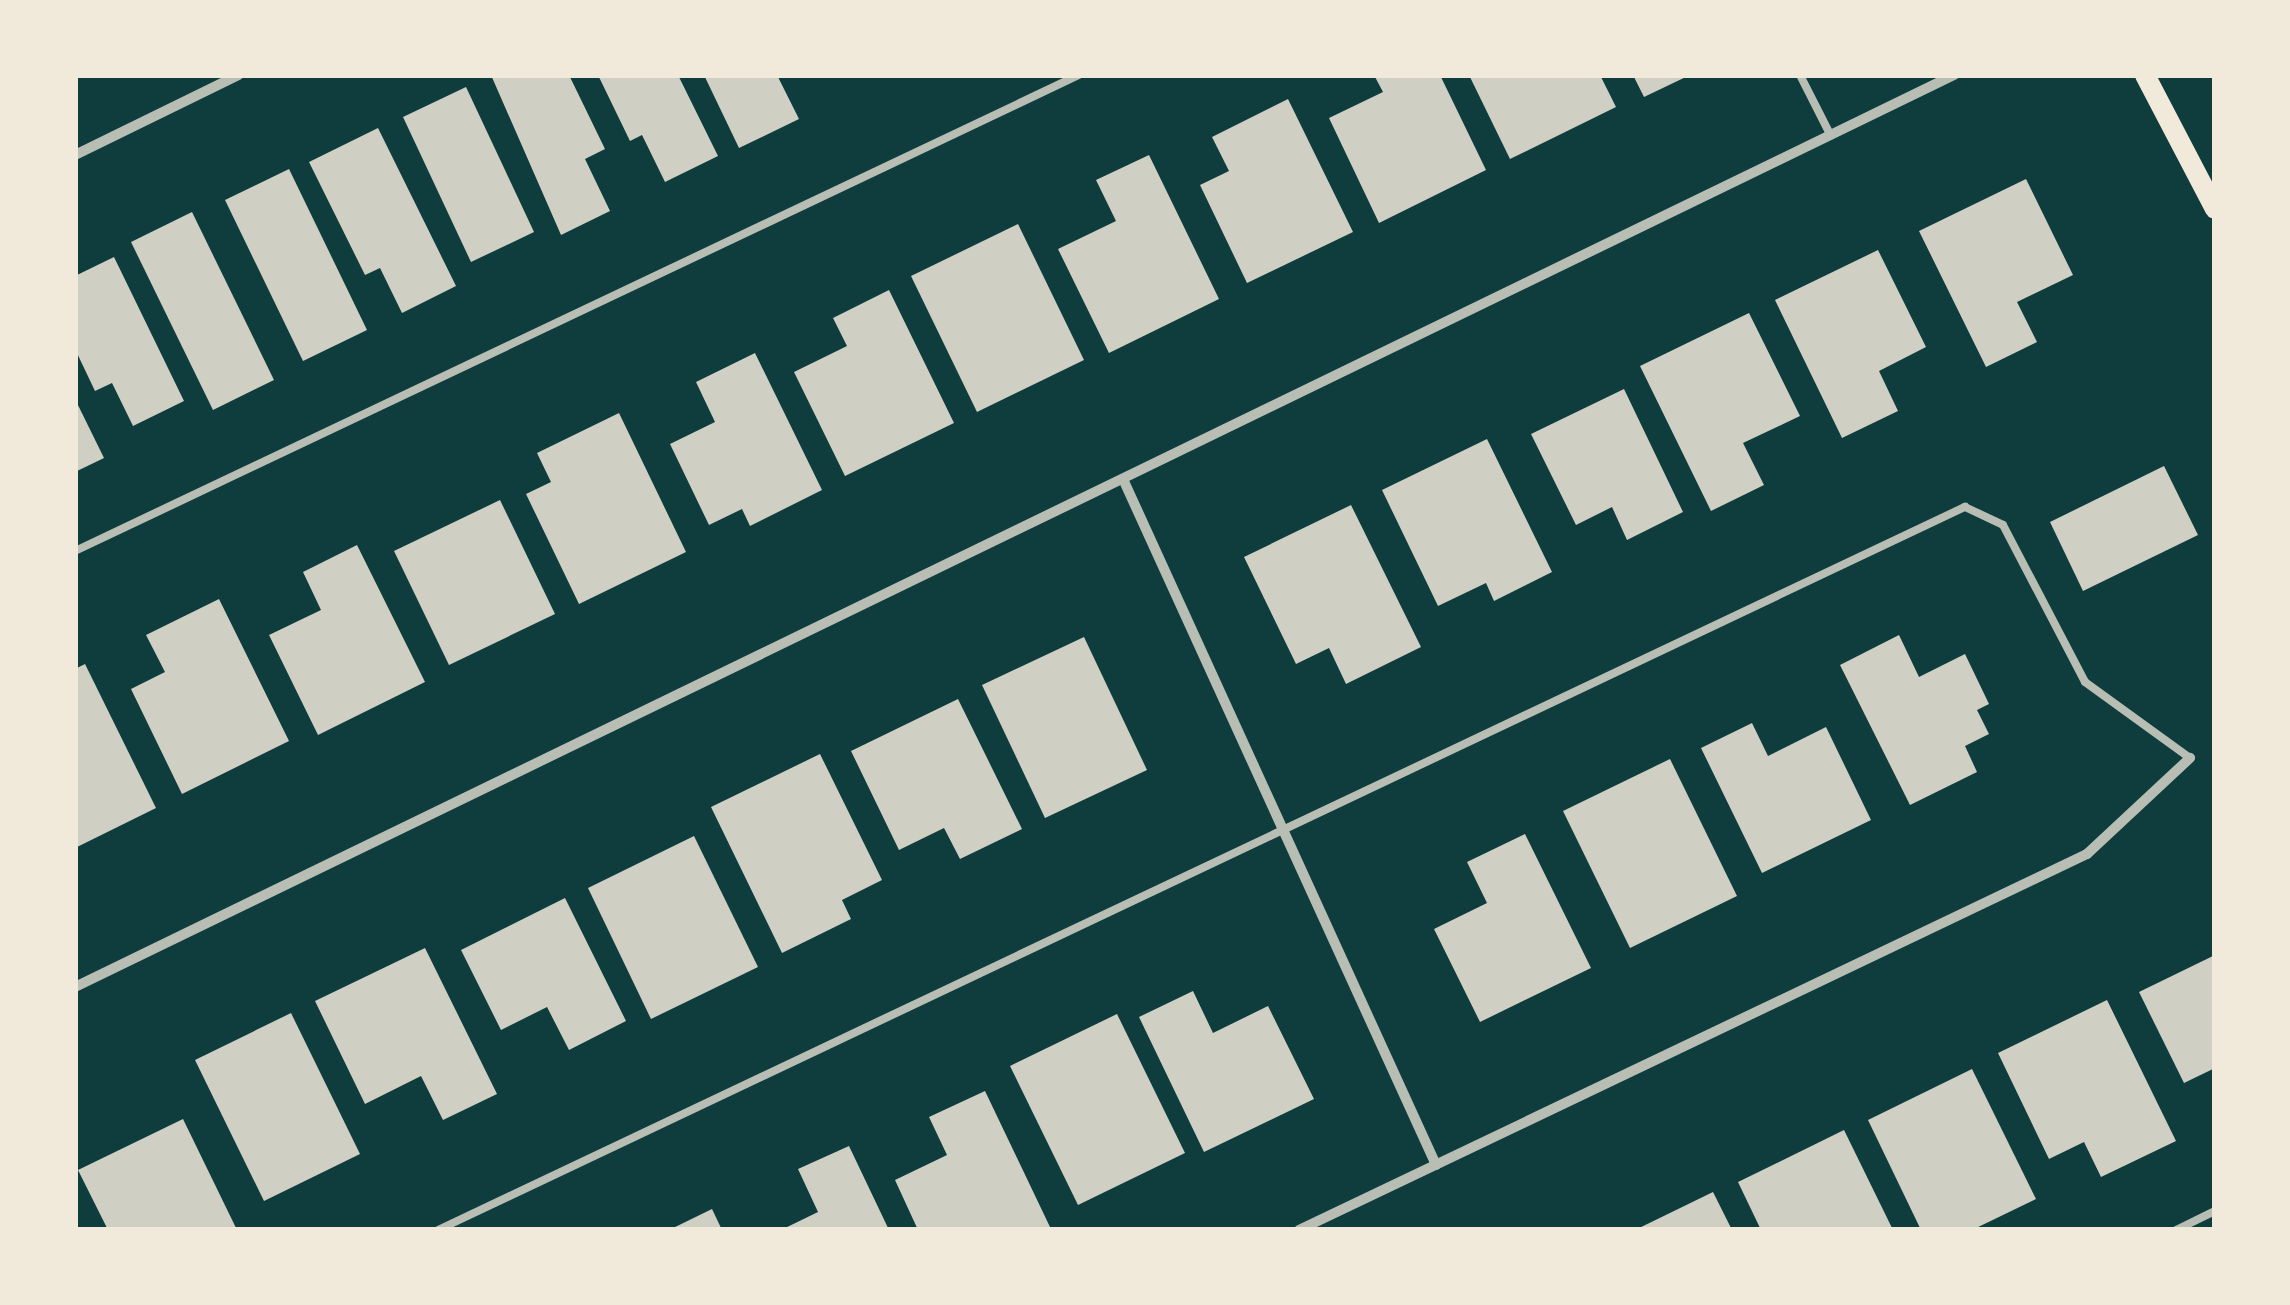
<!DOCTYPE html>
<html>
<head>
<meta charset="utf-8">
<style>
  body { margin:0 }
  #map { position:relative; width:2290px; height:1305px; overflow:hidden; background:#0f3d3e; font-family:Lato,sans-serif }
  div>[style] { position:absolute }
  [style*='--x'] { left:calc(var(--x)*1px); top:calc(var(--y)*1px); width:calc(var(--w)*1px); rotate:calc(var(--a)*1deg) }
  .building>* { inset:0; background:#cfcfc3 }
  .service>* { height:8px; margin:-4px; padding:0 4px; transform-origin:4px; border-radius:4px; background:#b8beb3 }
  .minor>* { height:10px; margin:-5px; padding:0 5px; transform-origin:5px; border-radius:5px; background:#b8beb3 }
  .secondary>* { height:20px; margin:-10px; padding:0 10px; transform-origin:10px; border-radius:10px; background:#f1e9da }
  span { translate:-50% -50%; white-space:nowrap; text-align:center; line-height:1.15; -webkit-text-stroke:8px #f1e9da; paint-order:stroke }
  .frame { position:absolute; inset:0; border:78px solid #f1e9da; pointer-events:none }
</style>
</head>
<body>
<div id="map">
  <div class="building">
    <i style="clip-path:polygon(491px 75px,569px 75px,605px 149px,585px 159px,610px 211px,561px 235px)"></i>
    <i style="clip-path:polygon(598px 75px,678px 75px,718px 156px,665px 182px,642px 135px,630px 141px)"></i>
    <i style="clip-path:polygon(704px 75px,777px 75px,799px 119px,739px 148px)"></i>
    <i style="clip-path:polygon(1374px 75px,1440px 75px,1486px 170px,1379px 223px,1329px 118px,1383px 92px)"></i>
    <i style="clip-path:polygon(1469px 75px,1600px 75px,1616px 107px,1510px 159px)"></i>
    <i style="clip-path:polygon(1633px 75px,1690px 75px,1644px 97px)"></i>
    <i style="clip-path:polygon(466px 87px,534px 232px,471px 262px,403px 117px)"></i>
    <i style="clip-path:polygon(1288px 99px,1353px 232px,1247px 283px,1200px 185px,1229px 171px,1212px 137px)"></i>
    <i style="clip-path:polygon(378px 128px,456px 286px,402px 313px,380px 268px,365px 275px,309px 162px)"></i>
    <i style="clip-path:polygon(1149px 155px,1219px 299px,1109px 353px,1058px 249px,1116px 221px,1096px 180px)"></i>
    <i style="clip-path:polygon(289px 169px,367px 330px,303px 361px,225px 200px)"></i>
    <i style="clip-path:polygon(2026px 179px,2073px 275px,2017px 302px,2037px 342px,1986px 367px,1919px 231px)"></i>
    <i style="clip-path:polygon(192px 212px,274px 380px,213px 410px,131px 242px)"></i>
    <i style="clip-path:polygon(1018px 224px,1084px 360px,977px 412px,911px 276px)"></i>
    <i style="clip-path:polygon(1878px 250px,1926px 347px,1879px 371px,1898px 411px,1842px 438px,1775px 300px)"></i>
    <i style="clip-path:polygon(114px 257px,184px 401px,133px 426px,112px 383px,95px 391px,75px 349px,75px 276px)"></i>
    <i style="clip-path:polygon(889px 290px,954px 423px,845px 476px,794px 372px,847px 346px,833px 318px)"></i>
    <i style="clip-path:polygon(1749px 313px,1800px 416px,1743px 443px,1764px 485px,1711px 511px,1640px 366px)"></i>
    <i style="clip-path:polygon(755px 353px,822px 490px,750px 526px,742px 509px,709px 525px,670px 444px,715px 422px,696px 382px)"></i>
    <i style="clip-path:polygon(1624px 389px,1683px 512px,1627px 540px,1612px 507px,1576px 525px,1531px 434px)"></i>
    <i style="clip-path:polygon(75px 399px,104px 458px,75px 472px)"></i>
    <i style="clip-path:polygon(619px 413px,686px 552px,579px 604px,526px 494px,551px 482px,537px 453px)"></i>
    <i style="clip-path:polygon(1487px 439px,1552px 572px,1494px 601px,1486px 583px,1438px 606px,1382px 490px)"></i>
    <i style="clip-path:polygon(2164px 466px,2198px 535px,2083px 591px,2050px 522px)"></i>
    <i style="clip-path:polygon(500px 500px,555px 614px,449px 665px,394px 551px)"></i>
    <i style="clip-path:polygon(1351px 505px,1421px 647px,1346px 684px,1329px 648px,1296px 664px,1244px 557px)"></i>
    <i style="clip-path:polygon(357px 545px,425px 682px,318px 735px,269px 635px,321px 610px,303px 572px)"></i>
    <i style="clip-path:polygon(219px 599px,289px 741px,182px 794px,131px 689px,165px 672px,146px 635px)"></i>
    <i style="clip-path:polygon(1899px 635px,1919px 677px,1965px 654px,1989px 704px,1977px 710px,1989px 734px,1965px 746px,1977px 772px,1910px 805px,1840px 665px)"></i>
    <i style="clip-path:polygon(1084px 637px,1147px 770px,1045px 818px,982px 685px)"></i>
    <i style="clip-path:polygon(85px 664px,156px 808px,75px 848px,75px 669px)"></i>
    <i style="clip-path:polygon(958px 699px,1022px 829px,960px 859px,944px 828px,899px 850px,851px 751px)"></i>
    <i style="clip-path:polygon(1752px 723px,1768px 756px,1826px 727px,1871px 820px,1762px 873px,1701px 748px)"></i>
    <i style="clip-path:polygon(820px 754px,882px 880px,842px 900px,851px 919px,782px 953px,711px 807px)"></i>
    <i style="clip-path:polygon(1670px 759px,1737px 896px,1630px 948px,1563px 811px)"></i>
    <i style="clip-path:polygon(1525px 834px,1591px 968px,1480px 1022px,1434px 929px,1487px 903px,1467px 862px)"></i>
    <i style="clip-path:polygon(694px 836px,758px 967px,651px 1019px,588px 888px)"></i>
    <i style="clip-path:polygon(565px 898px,626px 1021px,569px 1050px,547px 1007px,501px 1030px,461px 950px)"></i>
    <i style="clip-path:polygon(425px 948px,497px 1094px,443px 1120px,421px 1076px,365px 1104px,315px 1001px)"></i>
    <i style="clip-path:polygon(2215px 955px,2215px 1068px,2184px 1083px,2139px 992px)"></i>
    <i style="clip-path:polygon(1193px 991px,1213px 1033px,1268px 1006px,1314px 1099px,1204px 1152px,1139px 1017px)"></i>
    <i style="clip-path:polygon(2107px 1000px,2176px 1141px,2101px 1177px,2084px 1142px,2049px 1159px,1998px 1053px)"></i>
    <i style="clip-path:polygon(291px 1013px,360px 1154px,264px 1201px,195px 1060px)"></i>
    <i style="clip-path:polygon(1117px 1014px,1185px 1153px,1078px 1205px,1010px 1066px)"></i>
    <i style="clip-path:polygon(1972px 1069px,2036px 1199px,1972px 1230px,1921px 1230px,1868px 1120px)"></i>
    <i style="clip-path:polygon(985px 1091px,1050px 1227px,918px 1230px,895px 1180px,947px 1155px,929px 1117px)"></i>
    <i style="clip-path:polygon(183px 1119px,237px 1230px,108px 1230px,78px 1170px)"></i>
    <i style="clip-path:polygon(1844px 1130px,1893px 1230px,1761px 1230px,1738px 1182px)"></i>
    <i style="clip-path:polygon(849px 1146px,889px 1230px,781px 1230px,818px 1212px,798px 1169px)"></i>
    <i style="clip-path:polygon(1713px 1192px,1732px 1230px,1635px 1230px)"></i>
    <i style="clip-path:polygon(712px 1209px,722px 1230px,669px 1230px)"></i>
  </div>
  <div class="service">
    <i style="--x:1800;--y:75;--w:68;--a:63.1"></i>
    <i style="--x:75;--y:551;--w:1111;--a:-25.37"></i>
    <i style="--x:438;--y:1230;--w:1690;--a:-25.34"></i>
    <i style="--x:1965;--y:507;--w:42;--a:25.3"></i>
    <i style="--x:2003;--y:525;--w:177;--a:62.4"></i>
    <i style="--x:2085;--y:682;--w:130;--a:35.9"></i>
    <i style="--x:2176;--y:1230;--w:43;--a:-26"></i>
  </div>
  <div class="minor">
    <i style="--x:75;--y:155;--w:182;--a:-26.1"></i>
    <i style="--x:1123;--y:479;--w:754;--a:65.47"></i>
    <i style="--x:75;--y:987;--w:2089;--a:-25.89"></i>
    <i style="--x:1299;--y:1230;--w:873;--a:-25.51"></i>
    <i style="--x:2087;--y:854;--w:141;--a:-43"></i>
  </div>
  <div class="secondary">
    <i style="--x:2145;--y:75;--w:151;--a:62.4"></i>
  </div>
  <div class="frame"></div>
</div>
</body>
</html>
